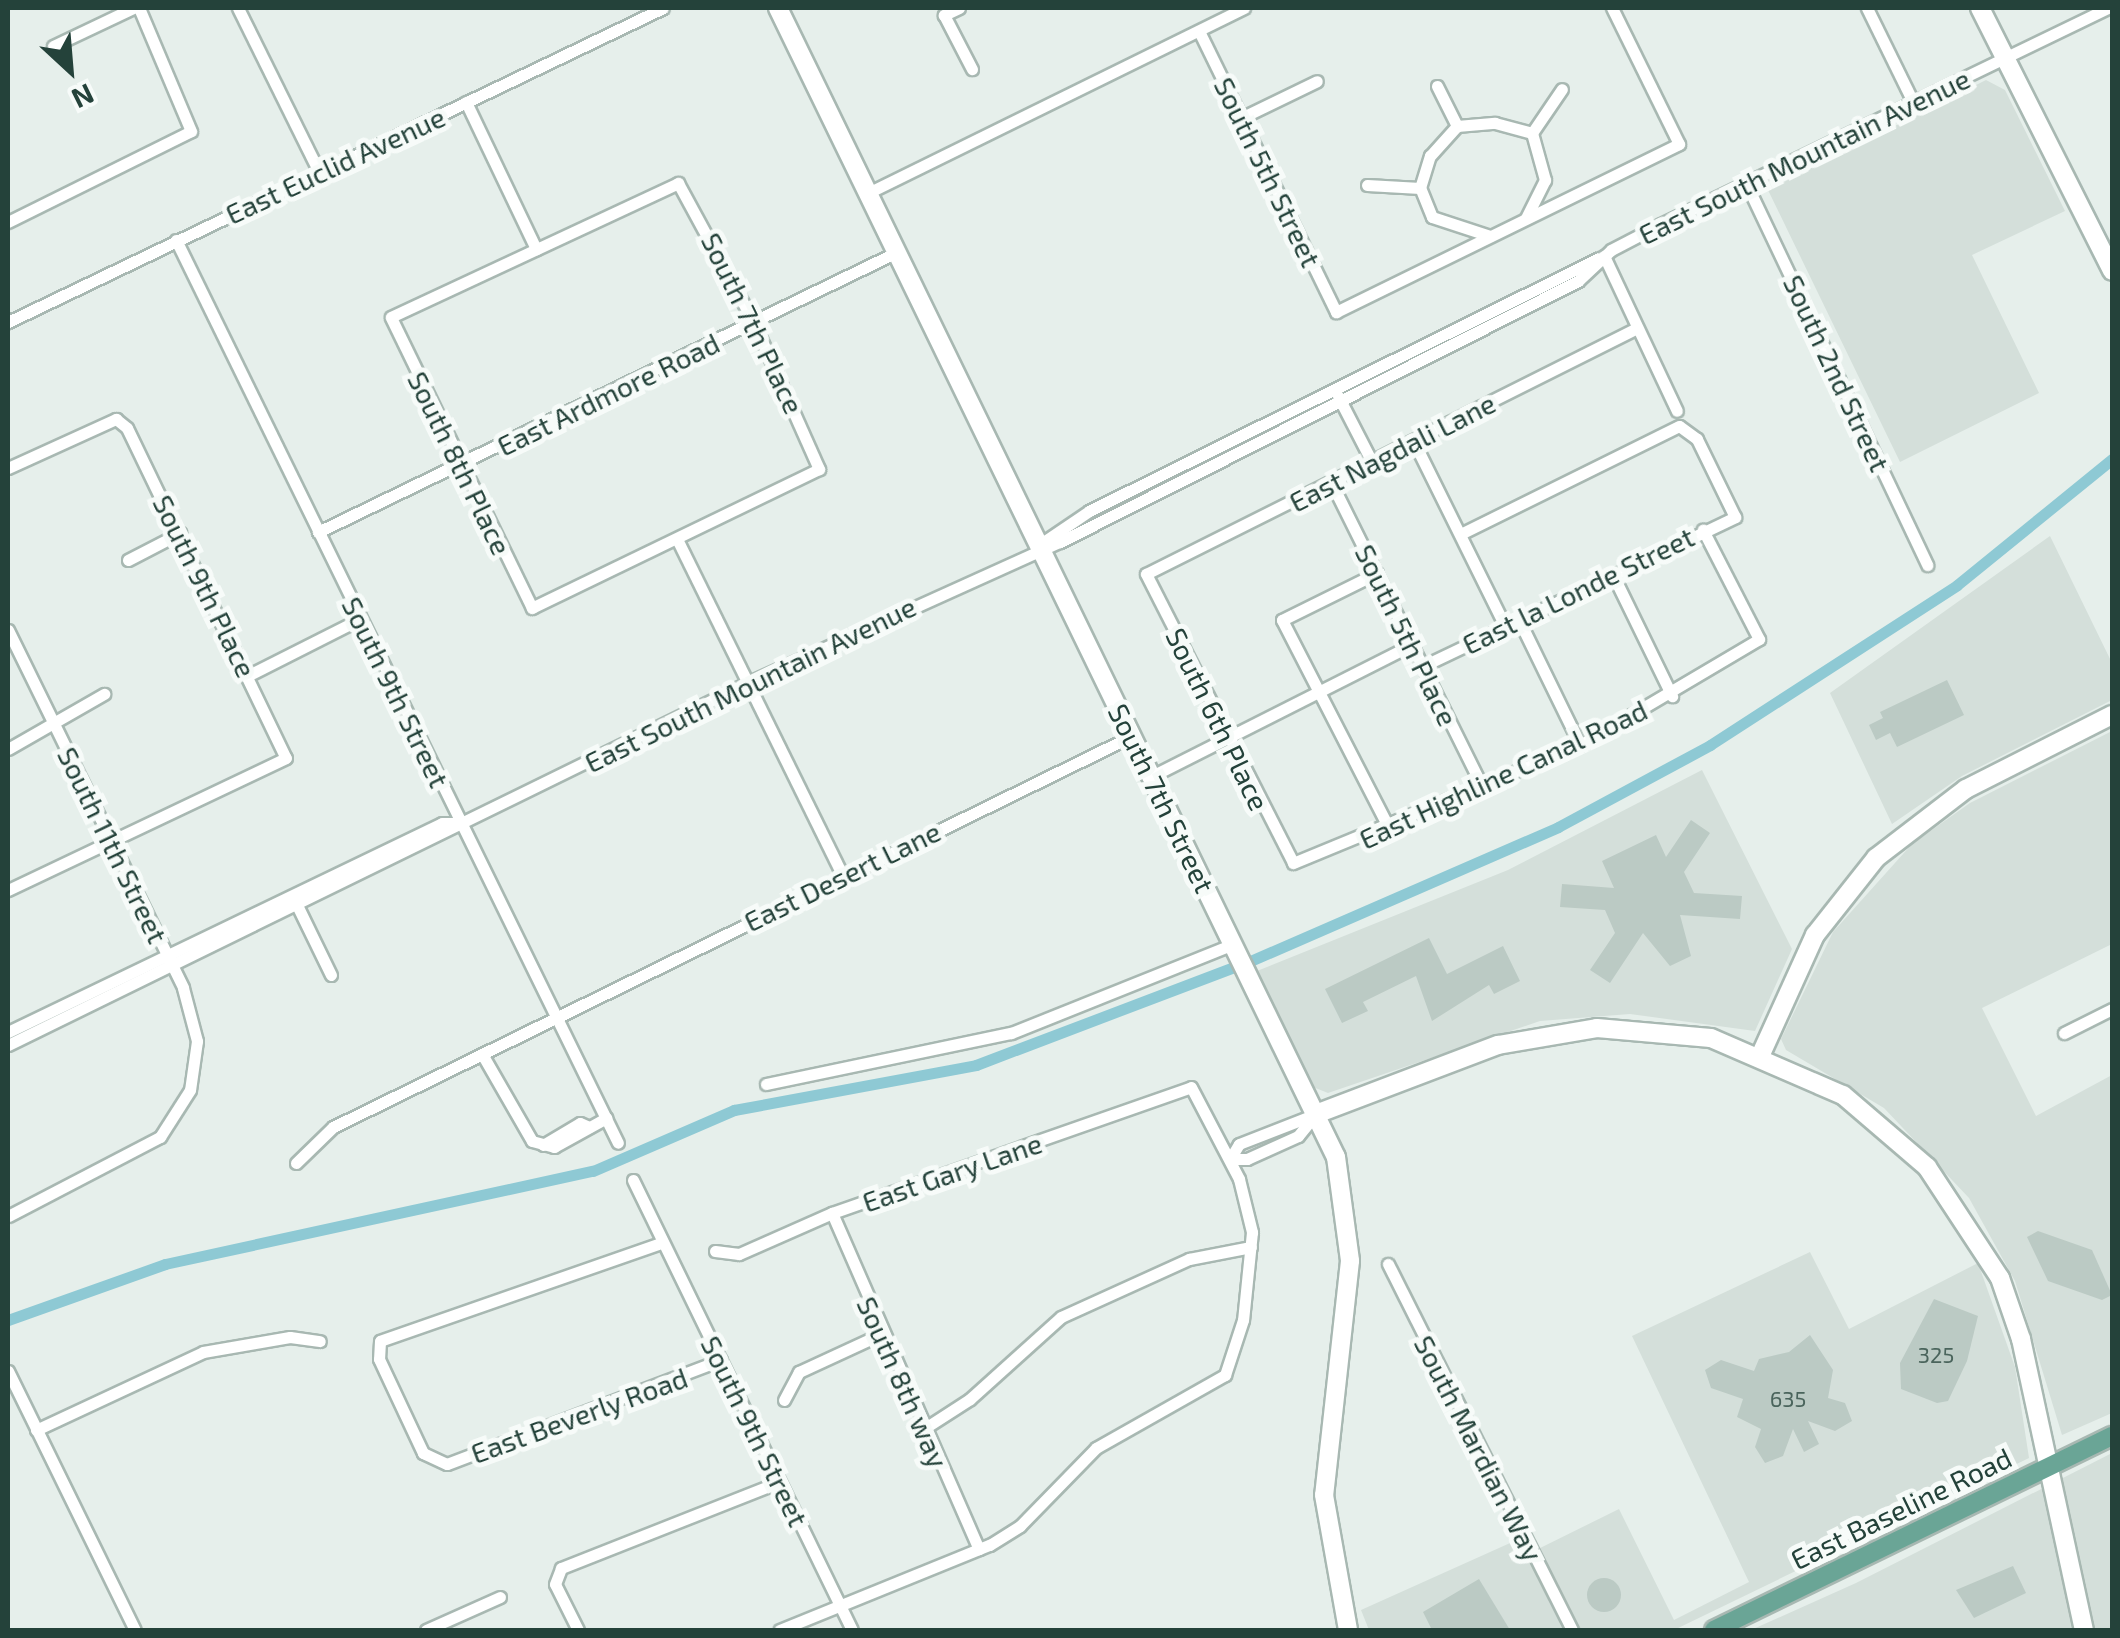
<!DOCTYPE html>
<html>
<head>
<meta charset="utf-8">
<style>
  body { margin:0 }
  #map { position:relative; width:2120px; height:1638px; overflow:hidden; background:#e6efeb; font-family:"Exo 2",sans-serif }
  div>[style] { position:absolute }
  [style*='--x'] { left:calc(var(--x)*1px); top:calc(var(--y)*1px); width:calc(var(--w)*1px); rotate:calc(var(--a)*1deg) }
  .built>* { inset:0; background:#d4dfda }
  .canal>* { height:11px; margin:-5.5px; padding:0 5.5px; transform-origin:5.5px; border-radius:5.5px; background:#8ec9d4 }
  .building>* { inset:0; background:#bbcac4 }
  .round { border-radius:50% }
  .roads { filter:drop-shadow(2px 0 #a8b8b2) drop-shadow(-2px 0 #a8b8b2) drop-shadow(0 2px #a8b8b2) drop-shadow(0 -2px #a8b8b2) }
  .street>* { height:11px; margin:-5.5px; padding:0 5.5px; transform-origin:5.5px; border-radius:5.5px; background:#fff }
  .secondary>* { height:18px; margin:-9px; padding:0 9px; transform-origin:9px; border-radius:9px; background:#fff }
  .primary>* { height:18px; margin:-9px; padding:0 9px; transform-origin:9px; border-radius:9px; background:#6aa596 }
  span { translate:-50% -50%; white-space:nowrap; text-align:center; line-height:1.15; -webkit-text-stroke:10px #f7fbf9; paint-order:stroke }
  .number-label { font-size:22px; color:#4a645c }
  .number-label span { -webkit-text-stroke-width:0 }
  .street-label { font-size:28px; color:#24423a }
  .frame { position:absolute; inset:0; border:10px solid #24423a; pointer-events:none }
  .north { position:absolute; left:20px; top:20px; width:100px; height:100px; -webkit-text-stroke:8px #f7fbf9; paint-order:stroke; rotate:154deg; font-size:28px; font-weight:700; line-height:40px; text-align:center; color:#24423a }
  .north::after { content:''; display:block; margin:auto; width:35px; height:45px; background:#24423a; clip-path:polygon(50% 0,100% 100%,50% 72%,0 100%) }
</style>
</head>
<body>
<div id="map">
  <div class="built">
    <i style="clip-path:polygon(1986px 80px,2005px 90px,2065px 211px,1972px 255px,2039px 393px,1900px 462px,1768px 190px)"></i>
    <i style="clip-path:polygon(2050px 536px,2112px 663px,2112px 700px,1962px 776px,1892px 824px,1830px 693px)"></i>
    <i style="clip-path:polygon(2112px 731px,2112px 944px,1982px 1008px,2036px 1116px,2112px 1075px,2112px 1413px,2062px 1435px,2015px 1281px,1969px 1198px,1884px 1108px,1786px 1050px,1781px 1039px,1833px 932px,1912px 844px,1970px 803px)"></i>
    <i style="clip-path:polygon(1702px 770px,1792px 949px,1755px 1031px,1630px 1014px,1540px 1021px,1328px 1093px,1313px 1087px,1257px 971px,1508px 870px)"></i>
    <i style="clip-path:polygon(1810px 1252px,1849px 1329px,1978px 1263px,2015px 1367px,2029px 1458px,1674px 1630px,1369px 1630px,1361px 1610px,1519px 1539px,1528px 1554px,1619px 1509px,1674px 1620px,1749px 1582px,1632px 1336px)"></i>
    <i style="clip-path:polygon(2112px 1453px,2112px 1630px,1751px 1630px,1856px 1583px)"></i>
  </div>
  <div class="canal">
    <i style="--x:1248;--y:962;--w:338;--a:-23.5"></i>
    <i style="--x:1558;--y:827;--w:173;--a:-28.3"></i>
    <i style="--x:1710;--y:745;--w:294;--a:-32.9"></i>
    <i style="--x:1957;--y:585;--w:200;--a:-39.1"></i>
    <i style="--x:8;--y:1320;--w:167;--a:-19.6"></i>
    <i style="--x:165;--y:1264;--w:438;--a:-12.3"></i>
    <i style="--x:593;--y:1171;--w:154;--a:-23.4"></i>
    <i style="--x:734;--y:1110;--w:246;--a:-10.5"></i>
    <i style="--x:976;--y:1065;--w:276;--a:-20.8"></i>
  </div>
  <div class="building">
    <i style="clip-path:polygon(1947px 680px,1964px 715px,1897px 747px,1890px 733px,1876px 740px,1869px 725px,1883px 718px,1880px 712px)"></i>
    <i style="clip-path:polygon(1691px 820px,1710px 833px,1684px 872px,1694px 893px,1742px 896px,1740px 919px,1680px 915px,1691px 956px,1670px 966px,1643px 933px,1610px 983px,1590px 970px,1615px 933px,1605px 910px,1560px 907px,1562px 884px,1614px 888px,1602px 861px,1656px 835px,1666px 857px)"></i>
    <i style="clip-path:polygon(1429px 938px,1447px 974px,1503px 946px,1520px 981px,1494px 994px,1489px 985px,1432px 1021px,1416px 976px,1363px 1002px,1368px 1011px,1342px 1023px,1325px 989px)"></i>
    <i style="clip-path:polygon(2038px 1231px,2092px 1250px,2112px 1295px,2102px 1300px,2048px 1281px,2027px 1237px)"></i>
    <i style="clip-path:polygon(1934px 1299px,1978px 1316px,1967px 1361px,1948px 1401px,1937px 1403px,1901px 1389px,1900px 1363px)"></i>
    <i style="clip-path:polygon(1810px 1335px,1833px 1370px,1828px 1398px,1845px 1403px,1852px 1421px,1835px 1431px,1808px 1421px,1819px 1444px,1804px 1452px,1793px 1429px,1783px 1456px,1765px 1463px,1755px 1447px,1761px 1429px,1737px 1417px,1743px 1399px,1711px 1388px,1705px 1370px,1721px 1360px,1754px 1371px,1759px 1359px,1789px 1352px)"></i>
    <i style="clip-path:polygon(2013px 1566px,2026px 1593px,1974px 1618px,1956px 1590px)"></i>
    <i class="round" style="left:1587px;top:1578px;width:34px;height:34px"></i>
    <i style="clip-path:polygon(1479px 1579px,1510px 1630px,1432px 1630px,1423px 1612px)"></i>
  </div>
  <div class="roads">
    <div class="street">
      <i style="--x:238;--y:8;--w:183;--a:63.7"></i>
      <i style="--x:959;--y:8;--w:17;--a:155"></i>
      <i style="--x:944;--y:15;--w:61;--a:62.6"></i>
      <i style="--x:1867;--y:8;--w:107;--a:63.9"></i>
      <i style="--x:1199;--y:31;--w:313;--a:64"></i>
      <i style="--x:1336;--y:312;--w:382;--a:-26.1"></i>
      <i style="--x:1679;--y:144;--w:152;--a:-116.2"></i>
      <i style="--x:53;--y:46;--w:89;--a:-25.4"></i>
      <i style="--x:1437;--y:86;--w:45;--a:63.4"></i>
      <i style="--x:466;--y:102;--w:163;--a:64.5"></i>
      <i style="--x:1243;--y:117;--w:82;--a:-25.9"></i>
      <i style="--x:1532;--y:133;--w:53;--a:-55.7"></i>
      <i style="--x:678;--y:183;--w:159;--a:61.5"></i>
      <i style="--x:754;--y:323;--w:160;--a:66"></i>
      <i style="--x:819;--y:469;--w:319;--a:154.2"></i>
      <i style="--x:532;--y:608;--w:323;--a:-115.9"></i>
      <i style="--x:391;--y:317;--w:317;--a:-25"></i>
      <i style="--x:1746;--y:183;--w:423;--a:64.6"></i>
      <i style="--x:1367;--y:185;--w:53;--a:3.2"></i>
      <i style="--x:868;--y:193;--w:419;--a:-26.2"></i>
      <i style="--x:8;--y:222;--w:204;--a:-26.4"></i>
      <i style="--x:191;--y:131;--w:134;--a:-112.9"></i>
      <i style="--x:1490;--y:236;--w:61;--a:-161.9"></i>
      <i style="--x:1432;--y:217;--w:31;--a:-112"></i>
      <i style="--x:1420;--y:188;--w:34;--a:-73"></i>
      <i style="--x:1430;--y:156;--w:40;--a:-48"></i>
      <i style="--x:1457;--y:126;--w:38;--a:-5"></i>
      <i style="--x:1495;--y:123;--w:38;--a:15"></i>
      <i style="--x:1532;--y:133;--w:49;--a:74.5"></i>
      <i style="--x:1545;--y:180;--w:42;--a:116.6"></i>
      <i style="--x:176;--y:240;--w:1005;--a:63.92"></i>
      <i style="--x:1604;--y:256;--w:171;--a:64.8"></i>
      <i style="--x:8;--y:322;--w:726;--a:-25.61"></i>
      <i style="--x:1637;--y:328;--w:549;--a:153.39"></i>
      <i style="--x:1146;--y:574;--w:324;--a:63"></i>
      <i style="--x:1293;--y:863;--w:310;--a:-22.4"></i>
      <i style="--x:1580;--y:745;--w:208;--a:-30.6"></i>
      <i style="--x:1759;--y:639;--w:123;--a:-117.2"></i>
      <i style="--x:1338;--y:396;--w:76;--a:62.8"></i>
      <i style="--x:1414;--y:442;--w:205;--a:63.7"></i>
      <i style="--x:8;--y:468;--w:119;--a:-24.4"></i>
      <i style="--x:116;--y:419;--w:14;--a:39"></i>
      <i style="--x:127;--y:428;--w:366;--a:64.3"></i>
      <i style="--x:286;--y:758;--w:308;--a:154.6"></i>
      <i style="--x:1332;--y:484;--w:337;--a:63.6"></i>
      <i style="--x:318;--y:532;--w:643;--a:-25.81"></i>
      <i style="--x:677;--y:539;--w:374;--a:63.8"></i>
      <i style="--x:1039;--y:545;--w:60;--a:-34.2"></i>
      <i style="--x:1089;--y:511;--w:569;--a:-26.39"></i>
      <i style="--x:128;--y:560;--w:59;--a:-27.4"></i>
      <i style="--x:1377;--y:573;--w:106;--a:153.7"></i>
      <i style="--x:1282;--y:620;--w:234;--a:62.8"></i>
      <i style="--x:1613;--y:575;--w:135;--a:64"></i>
      <i style="--x:1519;--y:620;--w:139;--a:64"></i>
      <i style="--x:8;--y:630;--w:398;--a:63.9"></i>
      <i style="--x:183;--y:988;--w:55;--a:75.2"></i>
      <i style="--x:197;--y:1041;--w:49;--a:98.1"></i>
      <i style="--x:190;--y:1090;--w:56;--a:122.6"></i>
      <i style="--x:160;--y:1137;--w:171;--a:152.5"></i>
      <i style="--x:1423;--y:666;--w:346;--a:-25.5"></i>
      <i style="--x:1735;--y:517;--w:87;--a:-116"></i>
      <i style="--x:1697;--y:439;--w:22;--a:-144"></i>
      <i style="--x:1679;--y:426;--w:244;--a:153.7"></i>
      <i style="--x:249;--y:675;--w:124;--a:-26.8"></i>
      <i style="--x:8;--y:749;--w:111;--a:-29.8"></i>
      <i style="--x:1152;--y:776;--w:288;--a:-26.8"></i>
      <i style="--x:296;--y:903;--w:80;--a:64.1"></i>
      <i style="--x:8;--y:1032;--w:482;--a:-25.7"></i>
      <i style="--x:442;--y:823;--w:19;--a:0"></i>
      <i style="--x:2064;--y:1033;--w:54;--a:-26.6"></i>
      <i style="--x:8;--y:1045;--w:823;--a:-26.1"></i>
      <i style="--x:747;--y:683;--w:343;--a:-24.3"></i>
      <i style="--x:1060;--y:542;--w:580;--a:-26.74"></i>
      <i style="--x:1578;--y:281;--w:45;--a:-43.2"></i>
      <i style="--x:1611;--y:250;--w:56;--a:-27.5"></i>
      <i style="--x:1661;--y:224;--w:496;--a:-25.8"></i>
      <i style="--x:482;--y:1054;--w:100;--a:60.1"></i>
      <i style="--x:532;--y:1141;--w:23;--a:15"></i>
      <i style="--x:554;--y:1147;--w:60;--a:-29.1"></i>
      <i style="--x:766;--y:1084;--w:250;--a:-11.8"></i>
      <i style="--x:1011;--y:1033;--w:239;--a:-21.8"></i>
      <i style="--x:543;--y:1145;--w:43;--a:-30.7"></i>
      <i style="--x:580;--y:1123;--w:10;--a:24"></i>
      <i style="--x:1230;--y:1159;--w:17;--a:0"></i>
      <i style="--x:1247;--y:1159;--w:56;--a:-24.3"></i>
      <i style="--x:1298;--y:1136;--w:28;--a:-51"></i>
      <i style="--x:1230;--y:1159;--w:17;--a:-59"></i>
      <i style="--x:1239;--y:1144;--w:83;--a:-21.3"></i>
      <i style="--x:296;--y:1163;--w:52;--a:-44.2"></i>
      <i style="--x:333;--y:1127;--w:890;--a:-26.08"></i>
      <i style="--x:633;--y:1180;--w:500;--a:64.05"></i>
      <i style="--x:832;--y:1213;--w:367;--a:66.4"></i>
      <i style="--x:658;--y:1244;--w:294;--a:160.8"></i>
      <i style="--x:380;--y:1341;--w:18;--a:93"></i>
      <i style="--x:379;--y:1359;--w:104;--a:64.9"></i>
      <i style="--x:423;--y:1453;--w:26;--a:25"></i>
      <i style="--x:447;--y:1464;--w:293;--a:-20.8"></i>
      <i style="--x:715;--y:1251;--w:24;--a:7"></i>
      <i style="--x:739;--y:1254;--w:102;--a:-23.8"></i>
      <i style="--x:832;--y:1213;--w:380;--a:-19.3"></i>
      <i style="--x:1191;--y:1087;--w:104;--a:62.4"></i>
      <i style="--x:1239;--y:1179;--w:55;--a:76.2"></i>
      <i style="--x:1252;--y:1232;--w:88;--a:95.8"></i>
      <i style="--x:1243;--y:1320;--w:58;--a:108.1"></i>
      <i style="--x:1225;--y:1375;--w:148;--a:150.5"></i>
      <i style="--x:1096;--y:1448;--w:109;--a:134.3"></i>
      <i style="--x:1020;--y:1526;--w:36;--a:148"></i>
      <i style="--x:989;--y:1545;--w:226;--a:157.9"></i>
      <i style="--x:1388;--y:1264;--w:410;--a:63.3"></i>
      <i style="--x:8;--y:1371;--w:288;--a:63.9"></i>
      <i style="--x:784;--y:1400;--w:32;--a:-62"></i>
      <i style="--x:799;--y:1372;--w:88;--a:-24.8"></i>
      <i style="--x:36;--y:1430;--w:184;--a:-25"></i>
      <i style="--x:203;--y:1352;--w:88;--a:-9.8"></i>
      <i style="--x:290;--y:1337;--w:30;--a:8"></i>
      <i style="--x:922;--y:1430;--w:57;--a:-32.9"></i>
      <i style="--x:970;--y:1399;--w:122;--a:-42"></i>
      <i style="--x:1061;--y:1317;--w:141;--a:-24.4"></i>
      <i style="--x:1189;--y:1259;--w:63;--a:-11"></i>
      <i style="--x:426;--y:1630;--w:81;--a:-24"></i>
      <i style="--x:578;--y:1630;--w:51;--a:-116.6"></i>
      <i style="--x:555;--y:1584;--w:17;--a:-69"></i>
      <i style="--x:561;--y:1568;--w:234;--a:-21.5"></i>
    </div>
    <div class="secondary">
      <i style="--x:778;--y:8;--w:1277;--a:64.1"></i>
      <i style="--x:1336;--y:1157;--w:105;--a:82.3"></i>
      <i style="--x:1350;--y:1261;--w:235;--a:96.3"></i>
      <i style="--x:1324;--y:1495;--w:137;--a:79.9"></i>
      <i style="--x:1980;--y:8;--w:294;--a:63.3"></i>
      <i style="--x:1761;--y:1054;--w:131;--a:-65.6"></i>
      <i style="--x:1815;--y:935;--w:98;--a:-51.6"></i>
      <i style="--x:1876;--y:858;--w:113;--a:-37.5"></i>
      <i style="--x:1966;--y:789;--w:164;--a:-26.9"></i>
      <i style="--x:1316;--y:1114;--w:195;--a:-20.8"></i>
      <i style="--x:1498;--y:1045;--w:100;--a:-9.7"></i>
      <i style="--x:1597;--y:1028;--w:114;--a:5"></i>
      <i style="--x:1711;--y:1038;--w:144;--a:23.4"></i>
      <i style="--x:1843;--y:1095;--w:111;--a:40.6"></i>
      <i style="--x:1927;--y:1167;--w:133;--a:56.7"></i>
      <i style="--x:2000;--y:1278;--w:65;--a:71"></i>
      <i style="--x:2021;--y:1339;--w:298;--a:77.8"></i>
    </div>
    <div class="primary">
      <i style="--x:1714;--y:1630;--w:443;--a:-26"></i>
    </div>
  </div>
  <div class="number-label">
    <span style="left:1936px;top:1355px">325</span>
    <span style="left:1788px;top:1399px">635</span>
  </div>
  <div class="street-label">
    <span style="left:1804px;top:156px;rotate:-26deg">East South Mountain Avenue</span>
    <span style="left:335px;top:165px;rotate:-25deg">East Euclid Avenue</span>
    <span style="left:1268px;top:172px;rotate:64deg">South 5th Street</span>
    <span style="left:753px;top:323px;rotate:64deg">South 7th Place</span>
    <span style="left:1837px;top:373px;rotate:65deg">South 2nd Street</span>
    <span style="left:608px;top:394px;rotate:-26deg">East Ardmore Road</span>
    <span style="left:1392px;top:452px;rotate:-27deg">East Nagdali Lane</span>
    <span style="left:460px;top:463px;rotate:64deg">South 8th Place</span>
    <span style="left:205px;top:586px;rotate:64deg">South 9th Place</span>
    <span style="left:1578px;top:590px;rotate:-26deg">East la Londe Street</span>
    <span style="left:1407px;top:635px;rotate:64deg">South 5th Place</span>
    <span style="left:750px;top:684px;rotate:-26deg">East South Mountain Avenue</span>
    <span style="left:396px;top:692px;rotate:64deg">South 9th Street</span>
    <span style="left:1218px;top:719px;rotate:64deg">South 6th Place</span>
    <span style="left:1503px;top:774px;rotate:-25deg">East Highline Canal Road</span>
    <span style="left:1162px;top:798px;rotate:64deg">South 7th Street</span>
    <span style="left:113px;top:845px;rotate:64deg">South 11th Street</span>
    <span style="left:842px;top:876px;rotate:-26deg">East Desert Lane</span>
    <span style="left:952px;top:1172px;rotate:-19deg">East Gary Lane</span>
    <span style="left:903px;top:1382px;rotate:66deg">South 8th way</span>
    <span style="left:579px;top:1415px;rotate:-20deg">East Beverly Road</span>
    <span style="left:755px;top:1431px;rotate:64deg">South 9th Street</span>
    <span style="left:1479px;top:1448px;rotate:63deg">South Mardian Way</span>
    <span style="left:1901px;top:1508px;rotate:-26deg">East Baseline Road</span>
  </div>
  <div class="frame"></div>
  <div class="north">N</div>
</div>
</body>
</html>
